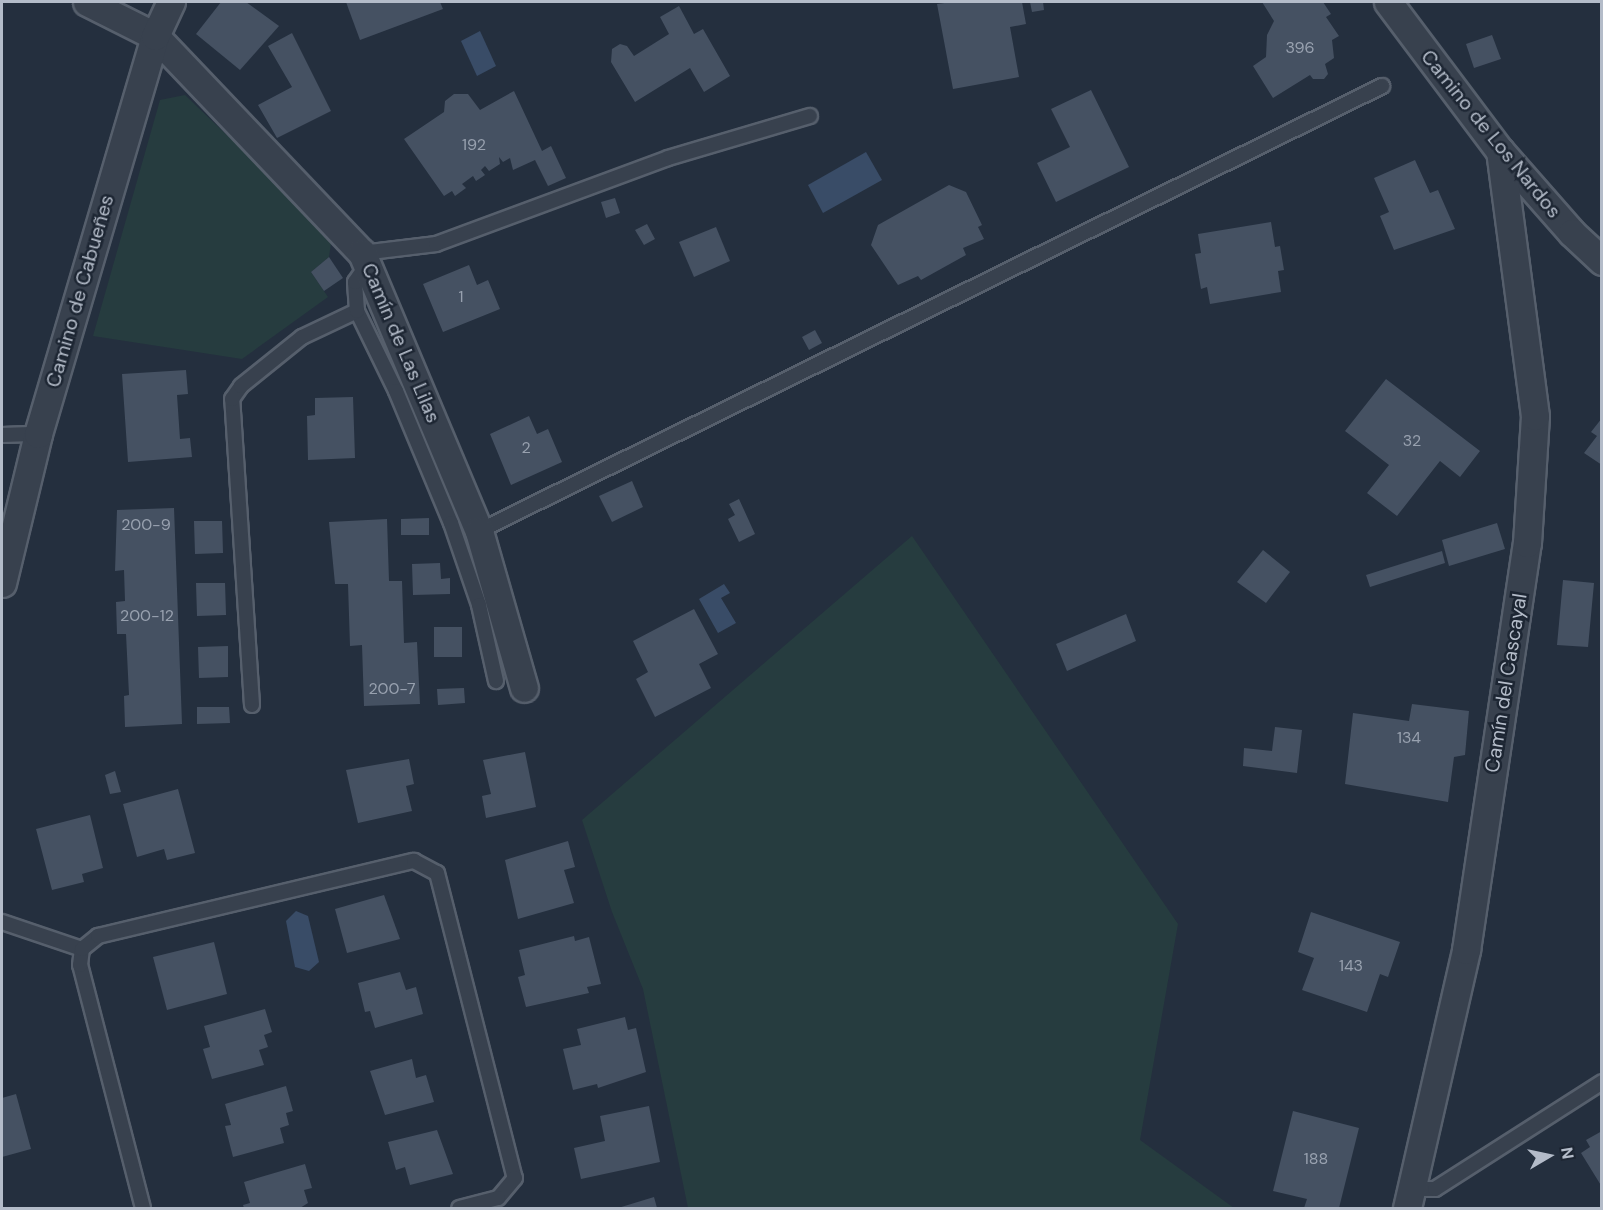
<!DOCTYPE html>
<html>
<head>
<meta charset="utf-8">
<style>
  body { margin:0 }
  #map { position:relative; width:1603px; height:1210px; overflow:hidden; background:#242f3e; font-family:"DM Sans",sans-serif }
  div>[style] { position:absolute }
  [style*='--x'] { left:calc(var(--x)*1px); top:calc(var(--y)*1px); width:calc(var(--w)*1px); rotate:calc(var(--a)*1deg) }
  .green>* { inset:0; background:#263c3f }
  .water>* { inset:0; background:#394c67 }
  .building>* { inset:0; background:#455162 }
  .roads { filter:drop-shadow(2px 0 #565f6c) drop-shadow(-2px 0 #565f6c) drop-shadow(0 2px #565f6c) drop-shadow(0 -2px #565f6c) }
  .service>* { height:14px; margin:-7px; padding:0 7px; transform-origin:7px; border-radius:7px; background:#38414e }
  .minor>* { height:27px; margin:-13.5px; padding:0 13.5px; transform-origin:13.5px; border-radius:13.5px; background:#38414e }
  span { translate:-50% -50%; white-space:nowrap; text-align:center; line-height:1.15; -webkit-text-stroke:5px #1d2633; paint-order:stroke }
  .number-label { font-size:16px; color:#98a1af }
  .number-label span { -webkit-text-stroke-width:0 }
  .street-label { font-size:20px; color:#b4bcc9 }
  .frame { position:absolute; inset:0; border:3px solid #b4bcc9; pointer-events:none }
  .north { position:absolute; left:1519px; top:1126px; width:60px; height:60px; -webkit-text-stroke:4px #1d2633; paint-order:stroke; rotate:81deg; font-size:16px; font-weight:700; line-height:24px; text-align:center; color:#b4bcc9 }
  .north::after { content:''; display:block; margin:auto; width:21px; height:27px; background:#b4bcc9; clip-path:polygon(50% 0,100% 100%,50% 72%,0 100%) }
</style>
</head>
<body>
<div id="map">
  <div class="green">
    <i style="clip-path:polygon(185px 95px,332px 236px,329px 257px,311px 272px,328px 297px,242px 359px,93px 336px,160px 100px)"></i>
    <i style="clip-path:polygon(912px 536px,1178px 924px,1140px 1140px,1234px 1208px,688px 1208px,643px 989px,612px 912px,582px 820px)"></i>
  </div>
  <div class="water">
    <i style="clip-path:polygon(480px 31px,496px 66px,477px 76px,461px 41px)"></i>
    <i style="clip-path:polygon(866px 152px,882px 180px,823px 213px,808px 185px)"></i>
    <i style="clip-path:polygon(724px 584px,730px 593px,721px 598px,736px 623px,718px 633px,699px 599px)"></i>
    <i style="clip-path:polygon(296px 911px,308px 916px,319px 962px,309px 971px,295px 967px,286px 921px)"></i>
  </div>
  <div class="building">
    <i style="clip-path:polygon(221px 2px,246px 2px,279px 26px,240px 70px,196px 34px)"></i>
    <i style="clip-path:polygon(346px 2px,440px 2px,443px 9px,360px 40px)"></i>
    <i style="clip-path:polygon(952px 2px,1022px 2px,1026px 24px,1010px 27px,1019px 77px,953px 89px,937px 4px)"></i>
    <i style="clip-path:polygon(1030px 2px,1043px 2px,1044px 10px,1032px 12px)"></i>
    <i style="clip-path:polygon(1262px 2px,1323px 2px,1331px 14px,1326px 17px,1339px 36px,1332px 40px,1334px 58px,1325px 64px,1328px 74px,1324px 79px,1313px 79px,1310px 75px,1273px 98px,1253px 66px,1266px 57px,1267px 35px,1274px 21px)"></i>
    <i style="clip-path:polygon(679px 6px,694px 34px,703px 29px,730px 76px,704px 92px,690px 68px,635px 102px,611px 62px,612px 49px,620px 44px,627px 46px,634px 56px,669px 34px,660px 17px)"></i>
    <i style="clip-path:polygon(292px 33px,331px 111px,277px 138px,258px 105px,292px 87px,268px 46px)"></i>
    <i style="clip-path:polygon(1492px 35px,1501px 59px,1474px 68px,1466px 44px)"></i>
    <i style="clip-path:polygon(1091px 90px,1129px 167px,1056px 202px,1037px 163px,1070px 147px,1051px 109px)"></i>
    <i style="clip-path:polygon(514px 91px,542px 151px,551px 146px,566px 178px,548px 186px,535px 160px,513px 170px,510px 158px,503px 162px,499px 157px,500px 164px,489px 171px,485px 166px,481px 170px,485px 175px,476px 181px,473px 176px,462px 184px,466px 188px,455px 196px,452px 191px,444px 196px,404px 139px,444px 112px,445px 101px,454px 94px,468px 94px,480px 110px)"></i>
    <i style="clip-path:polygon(1415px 160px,1430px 193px,1438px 190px,1455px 229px,1394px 250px,1380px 216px,1389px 212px,1374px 178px)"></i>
    <i style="clip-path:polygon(949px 185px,966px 192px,982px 225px,978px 227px,984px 239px,963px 248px,966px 255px,921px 280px,918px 276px,898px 285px,871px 245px,878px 225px)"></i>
    <i style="clip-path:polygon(615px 198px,620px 213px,606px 218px,601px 202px)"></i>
    <i style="clip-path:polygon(1271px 222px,1275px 247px,1280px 246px,1284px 270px,1278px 271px,1281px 292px,1210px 304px,1207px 287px,1201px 289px,1195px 254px,1201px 253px,1198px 234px)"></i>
    <i style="clip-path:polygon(647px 224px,655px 239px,644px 245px,635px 230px)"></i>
    <i style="clip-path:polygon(716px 227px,730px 261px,694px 277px,679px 242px)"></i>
    <i style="clip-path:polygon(329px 257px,343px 278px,324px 291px,311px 272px)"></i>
    <i style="clip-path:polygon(469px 265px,477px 285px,488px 280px,500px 309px,443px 332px,423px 284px)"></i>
    <i style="clip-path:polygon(815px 330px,822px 343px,809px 350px,802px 337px)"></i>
    <i style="clip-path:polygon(186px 370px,188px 394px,177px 395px,180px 439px,190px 438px,192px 457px,128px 462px,122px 374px)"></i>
    <i style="clip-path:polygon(1386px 379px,1480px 451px,1460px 477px,1440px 461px,1397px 516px,1367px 493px,1389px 465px,1345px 431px)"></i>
    <i style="clip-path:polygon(353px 397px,355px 458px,308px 460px,307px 416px,315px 415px,315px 398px)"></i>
    <i style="clip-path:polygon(529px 416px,537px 434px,548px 429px,562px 462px,511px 485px,490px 434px)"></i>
    <i style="clip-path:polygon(1602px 418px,1602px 465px,1584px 453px,1597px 436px,1591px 432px)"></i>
    <i style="clip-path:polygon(632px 481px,643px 507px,612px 522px,599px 496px)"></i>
    <i style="clip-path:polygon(739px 499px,755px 534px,739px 542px,728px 519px,735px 515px,729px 504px)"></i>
    <i style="clip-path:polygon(174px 508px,182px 724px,125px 727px,124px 696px,129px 695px,126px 634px,117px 634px,116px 602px,125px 601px,124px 570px,115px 571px,117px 510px)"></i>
    <i style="clip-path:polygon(429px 518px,429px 535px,401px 535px,401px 519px)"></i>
    <i style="clip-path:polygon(387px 519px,389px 581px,402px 581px,404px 643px,417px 642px,420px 704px,364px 706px,362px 645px,350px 646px,348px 584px,335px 584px,329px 522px)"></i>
    <i style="clip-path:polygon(194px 521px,222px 521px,223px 553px,195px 554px)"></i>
    <i style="clip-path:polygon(1497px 523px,1505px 549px,1449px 566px,1442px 540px)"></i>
    <i style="clip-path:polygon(1263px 550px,1290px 572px,1266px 603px,1237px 582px)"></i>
    <i style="clip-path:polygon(1442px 551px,1445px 563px,1370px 587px,1366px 575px)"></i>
    <i style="clip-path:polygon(440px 563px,441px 579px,450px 578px,450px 594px,413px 595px,412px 564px)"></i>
    <i style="clip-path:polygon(1563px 580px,1594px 583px,1588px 647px,1557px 645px)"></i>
    <i style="clip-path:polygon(196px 583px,225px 583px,226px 615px,197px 616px)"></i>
    <i style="clip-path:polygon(694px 609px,718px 654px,699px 664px,711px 688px,655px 717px,636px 679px,648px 672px,633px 641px)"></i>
    <i style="clip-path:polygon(1126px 614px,1136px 641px,1067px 671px,1056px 644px)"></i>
    <i style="clip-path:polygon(434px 627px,462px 627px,462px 657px,434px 657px)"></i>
    <i style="clip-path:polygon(228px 646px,228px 677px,199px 678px,198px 647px)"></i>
    <i style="clip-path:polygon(464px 688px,465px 703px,438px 705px,437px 689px)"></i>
    <i style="clip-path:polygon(1412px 704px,1469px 711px,1465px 755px,1454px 757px,1448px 802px,1345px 784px,1353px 713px,1409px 721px)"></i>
    <i style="clip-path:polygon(197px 707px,229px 707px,230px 723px,197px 724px)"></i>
    <i style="clip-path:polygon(1275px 727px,1302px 730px,1297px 773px,1243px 766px,1244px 748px,1272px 751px)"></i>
    <i style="clip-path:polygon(525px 752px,536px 807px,486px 818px,482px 796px,491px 794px,483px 760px)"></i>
    <i style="clip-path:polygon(409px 759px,414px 784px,406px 786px,412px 811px,358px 823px,346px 770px)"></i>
    <i style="clip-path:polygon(115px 771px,121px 792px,110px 794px,105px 775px)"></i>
    <i style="clip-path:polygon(178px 789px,195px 853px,167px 860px,164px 849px,137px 857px,123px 804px)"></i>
    <i style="clip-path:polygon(90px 815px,103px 868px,82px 874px,84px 882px,52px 890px,36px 829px)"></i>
    <i style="clip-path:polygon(568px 841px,575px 867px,564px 870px,574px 903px,518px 919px,505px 860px)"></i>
    <i style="clip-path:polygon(384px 895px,400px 939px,347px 953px,335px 909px)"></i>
    <i style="clip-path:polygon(1311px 912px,1400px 942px,1388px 977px,1380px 974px,1367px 1012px,1302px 990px,1314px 958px,1298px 952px)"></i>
    <i style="clip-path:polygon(574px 936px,575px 941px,589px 937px,601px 984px,587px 987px,589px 993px,526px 1007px,518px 977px,525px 975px,519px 950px)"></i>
    <i style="clip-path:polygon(214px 942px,227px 994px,167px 1010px,153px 957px)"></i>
    <i style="clip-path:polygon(400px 972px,406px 990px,416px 987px,423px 1014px,375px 1028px,370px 1011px,365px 1012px,358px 983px)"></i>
    <i style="clip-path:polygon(265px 1009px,272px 1032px,264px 1035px,268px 1047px,259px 1050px,264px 1065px,212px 1079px,203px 1049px,210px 1047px,204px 1026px)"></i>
    <i style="clip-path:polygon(625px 1017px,628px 1030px,636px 1028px,646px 1072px,598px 1088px,597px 1084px,573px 1090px,563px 1049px,581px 1045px,577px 1029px)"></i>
    <i style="clip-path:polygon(412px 1059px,416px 1078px,426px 1075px,434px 1102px,385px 1115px,370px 1071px)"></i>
    <i style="clip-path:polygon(286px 1086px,293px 1111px,286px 1113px,289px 1125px,280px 1128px,284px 1143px,233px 1157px,225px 1126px,231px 1125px,225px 1104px)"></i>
    <i style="clip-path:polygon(16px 1094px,31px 1149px,2px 1157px,2px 1098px)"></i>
    <i style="clip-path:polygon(649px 1106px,660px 1162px,581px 1179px,574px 1148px,605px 1141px,600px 1116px)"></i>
    <i style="clip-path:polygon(1293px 1111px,1359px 1128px,1339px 1208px,1304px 1208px,1307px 1199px,1273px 1191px)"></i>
    <i style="clip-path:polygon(437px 1130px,453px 1174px,410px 1185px,405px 1167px,396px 1170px,388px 1142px)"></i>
    <i style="clip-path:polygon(1602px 1131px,1602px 1187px,1581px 1153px,1590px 1147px,1586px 1140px)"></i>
    <i style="clip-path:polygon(305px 1164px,312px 1188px,304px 1190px,308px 1203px,300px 1208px,244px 1208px,243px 1205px,250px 1203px,244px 1182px)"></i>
    <i style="clip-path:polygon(654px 1197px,657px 1208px,618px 1208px)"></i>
  </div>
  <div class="roads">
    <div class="service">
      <i style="--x:362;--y:253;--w:75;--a:-6.9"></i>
      <i style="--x:436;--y:244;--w:247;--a:-20.3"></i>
      <i style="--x:668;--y:158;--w:148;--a:-16.5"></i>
      <i style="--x:357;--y:311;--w:89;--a:64"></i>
      <i style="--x:396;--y:391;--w:143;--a:67.4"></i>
      <i style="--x:451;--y:523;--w:87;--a:71.1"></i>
      <i style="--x:479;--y:605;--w:78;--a:77.4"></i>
      <i style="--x:2;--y:435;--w:36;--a:-2"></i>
      <i style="--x:479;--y:531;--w:1007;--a:-26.23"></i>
      <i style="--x:252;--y:705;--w:307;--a:-93.7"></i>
      <i style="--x:232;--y:399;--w:16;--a:-55"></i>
      <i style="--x:241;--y:386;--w:78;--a:-38.8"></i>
      <i style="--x:302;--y:337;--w:61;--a:-25.3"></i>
      <i style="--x:357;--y:311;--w:29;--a:-94"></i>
      <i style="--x:355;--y:282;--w:21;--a:-55"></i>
      <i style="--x:2;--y:922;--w:84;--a:18.6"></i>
      <i style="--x:1412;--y:1189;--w:23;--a:0"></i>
      <i style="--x:1435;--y:1189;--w:198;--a:-32.6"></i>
      <i style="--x:143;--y:1208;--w:251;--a:-104.5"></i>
      <i style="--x:80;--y:965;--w:16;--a:-83"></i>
      <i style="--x:82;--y:949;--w:21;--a:-39"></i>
      <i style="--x:98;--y:936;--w:325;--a:-13.4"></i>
      <i style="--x:414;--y:861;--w:26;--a:28"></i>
      <i style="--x:437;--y:873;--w:315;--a:75.7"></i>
      <i style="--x:515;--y:1178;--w:26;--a:130"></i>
      <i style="--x:498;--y:1198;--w:40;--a:165.6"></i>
    </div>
    <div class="minor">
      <i style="--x:87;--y:2;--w:76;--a:26.6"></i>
      <i style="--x:155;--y:36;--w:300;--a:46.4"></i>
      <i style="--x:362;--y:253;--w:302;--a:67.2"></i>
      <i style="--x:479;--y:531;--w:163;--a:74"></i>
      <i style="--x:1388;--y:2;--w:186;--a:53.1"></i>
      <i style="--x:1500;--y:151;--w:109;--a:48.7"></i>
      <i style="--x:1572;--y:233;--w:41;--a:43"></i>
      <i style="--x:2;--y:583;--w:153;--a:-76.4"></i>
      <i style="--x:38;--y:434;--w:415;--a:-73.6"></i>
      <i style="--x:155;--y:36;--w:38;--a:-65"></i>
      <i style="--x:1407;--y:1208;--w:265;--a:-77.1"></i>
      <i style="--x:1466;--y:950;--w:412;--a:-81.5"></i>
      <i style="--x:1527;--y:543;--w:127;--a:-86.4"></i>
      <i style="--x:1535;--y:416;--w:267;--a:-97.5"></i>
    </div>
  </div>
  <div class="number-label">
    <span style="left:1300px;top:48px">396</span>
    <span style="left:474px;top:145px">192</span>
    <span style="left:461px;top:297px">1</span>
    <span style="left:1412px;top:441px">32</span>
    <span style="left:526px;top:448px">2</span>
    <span style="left:146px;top:525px">200-9</span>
    <span style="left:147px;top:616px">200-12</span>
    <span style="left:392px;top:689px">200-7</span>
    <span style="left:1409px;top:738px">134</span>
    <span style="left:1351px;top:966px">143</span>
    <span style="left:1316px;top:1159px">188</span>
  </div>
  <div class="street-label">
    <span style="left:1491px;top:134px;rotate:51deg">Camino de Los Nardos</span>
    <span style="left:80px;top:291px;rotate:-74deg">Camino de Cabueñes</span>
    <span style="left:401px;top:343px;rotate:67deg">Camín de Las Lilas</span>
    <span style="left:1506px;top:683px;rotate:-81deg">Camín del Cascayal</span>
  </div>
  <div class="frame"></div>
  <div class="north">N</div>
</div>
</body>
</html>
